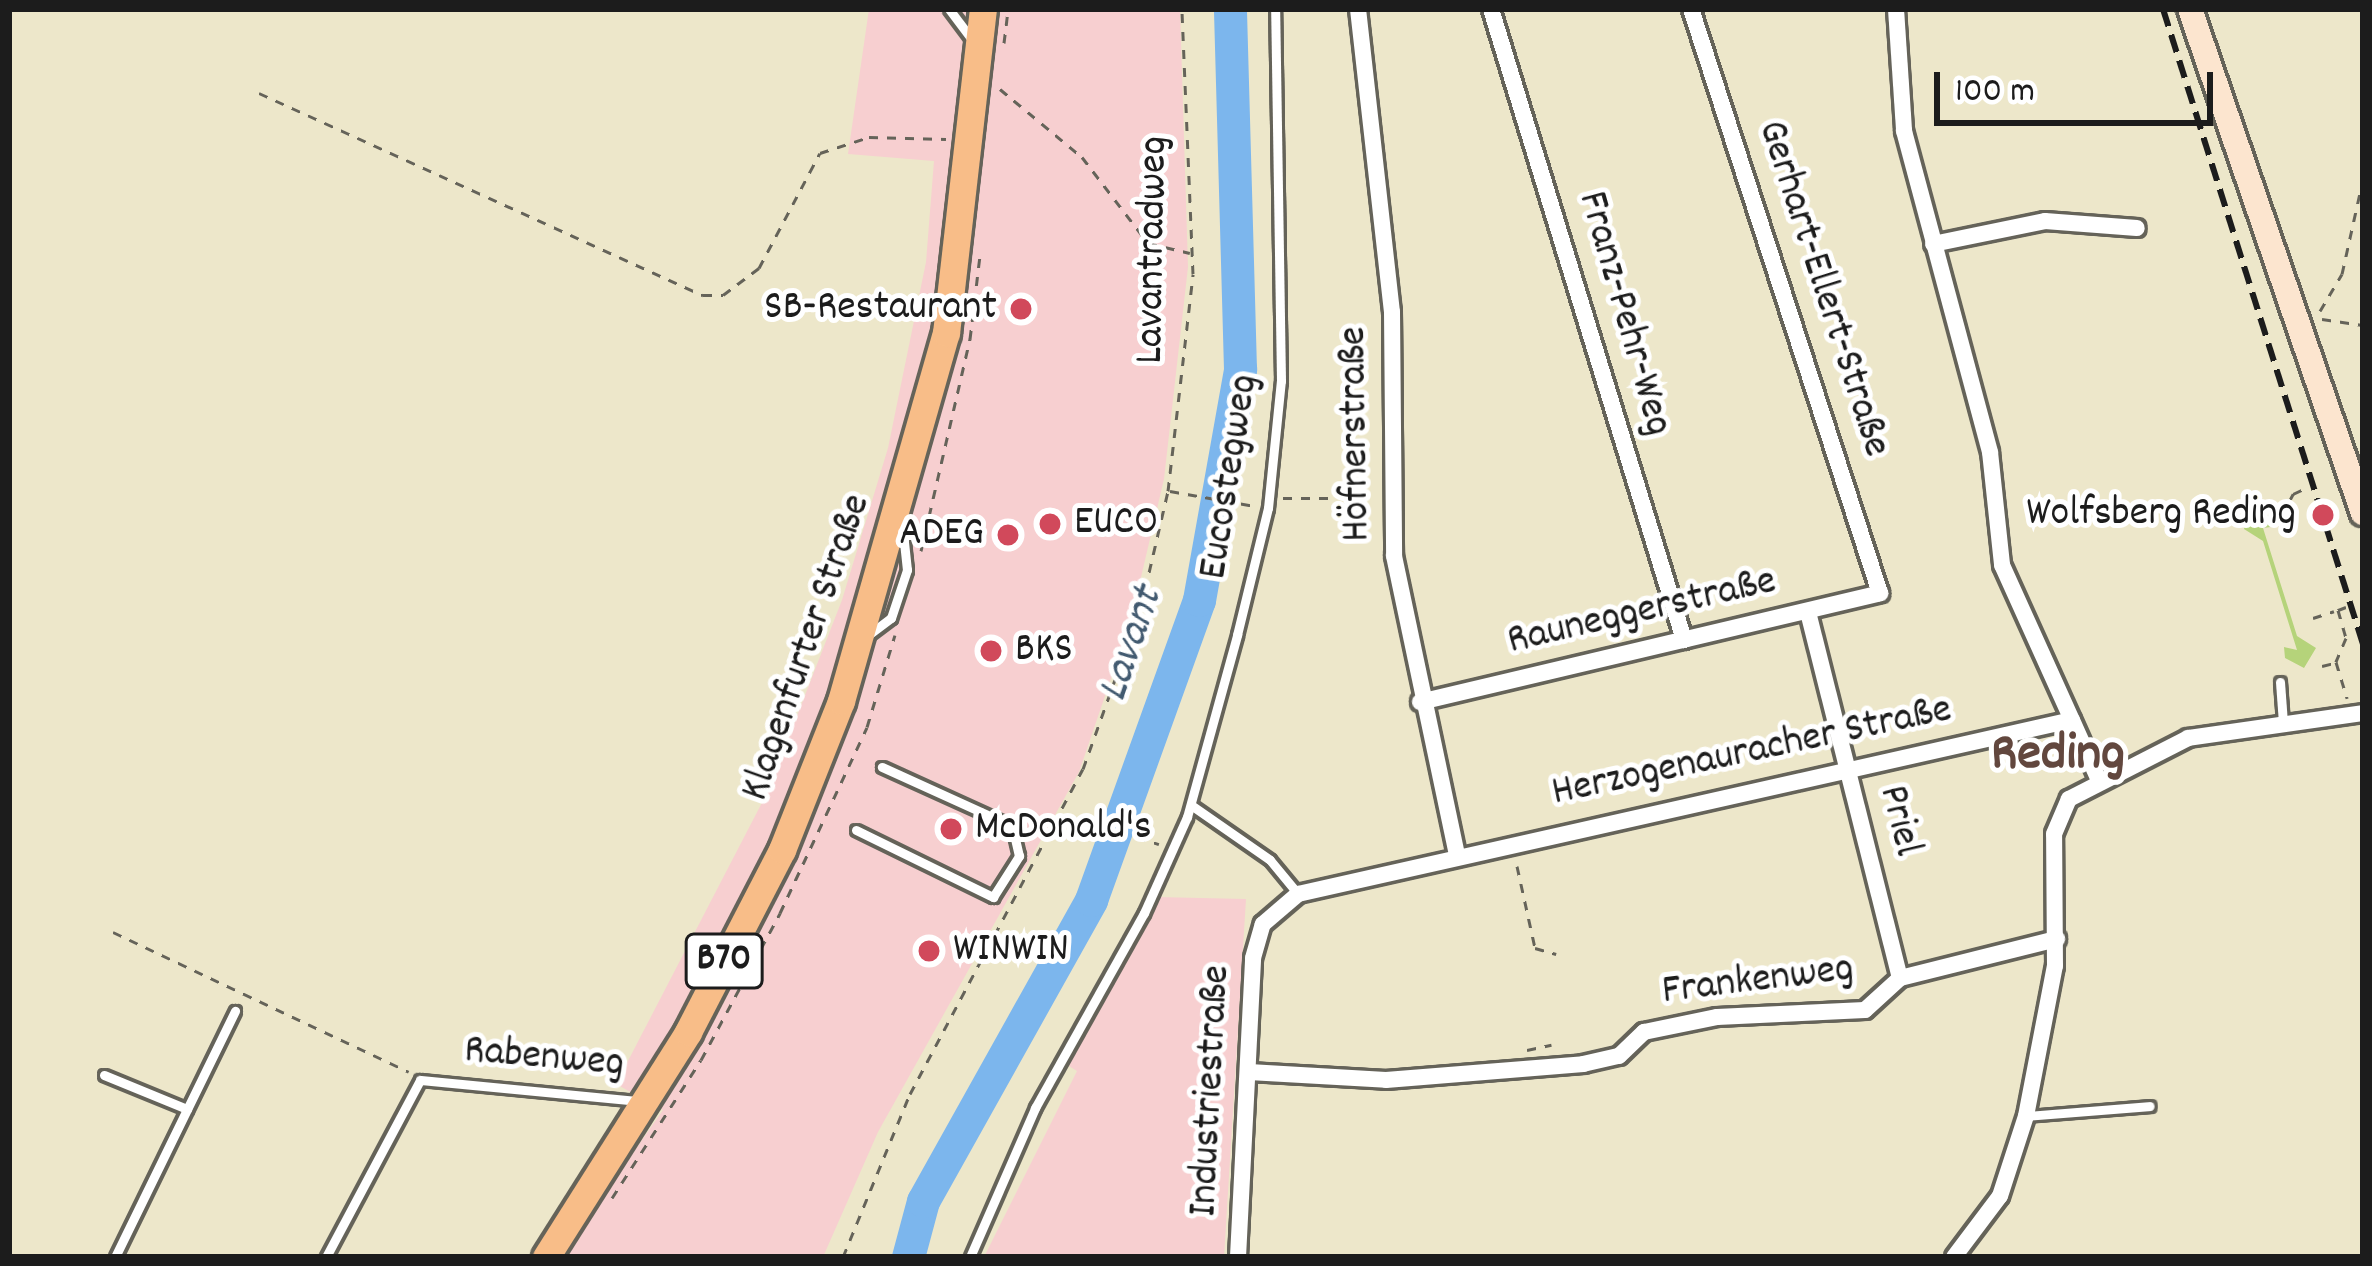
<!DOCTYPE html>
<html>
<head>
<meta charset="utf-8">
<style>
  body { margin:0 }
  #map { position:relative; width:2372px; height:1266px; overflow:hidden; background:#ede7ca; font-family:Dekko,sans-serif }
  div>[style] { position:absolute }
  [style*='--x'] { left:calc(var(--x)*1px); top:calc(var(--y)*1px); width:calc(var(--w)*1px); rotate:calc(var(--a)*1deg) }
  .built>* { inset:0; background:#f7cfd0 }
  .green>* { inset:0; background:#b5d37a }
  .river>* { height:33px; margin:-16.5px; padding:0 16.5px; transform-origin:16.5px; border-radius:16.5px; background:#7cb6ed }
  .path>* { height:3px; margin-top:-1.5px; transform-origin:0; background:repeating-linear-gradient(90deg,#656359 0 9px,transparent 0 18px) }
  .roads { filter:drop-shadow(3px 0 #656359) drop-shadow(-3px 0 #656359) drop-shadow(0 3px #656359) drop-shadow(0 -3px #656359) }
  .lane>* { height:9px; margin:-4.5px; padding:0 4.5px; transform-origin:4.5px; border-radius:4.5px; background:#fff }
  .street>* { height:16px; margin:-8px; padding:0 8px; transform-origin:8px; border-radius:8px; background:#fff }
  .secondary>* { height:24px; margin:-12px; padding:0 12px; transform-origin:12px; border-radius:12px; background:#fce5cf }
  .primary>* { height:27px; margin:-13.5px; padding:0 13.5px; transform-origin:13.5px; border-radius:13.5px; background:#f8bd88 }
  .rail>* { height:6px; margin-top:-3px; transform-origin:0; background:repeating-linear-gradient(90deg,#1c1c1c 0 18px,transparent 0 27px) }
  .dots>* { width:33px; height:33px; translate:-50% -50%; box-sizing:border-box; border:6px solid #fff; border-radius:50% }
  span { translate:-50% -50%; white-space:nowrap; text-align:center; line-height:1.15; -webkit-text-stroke:10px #fff; paint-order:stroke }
  .shield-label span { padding:3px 9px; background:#fff; border:3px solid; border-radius:9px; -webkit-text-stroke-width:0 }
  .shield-label { font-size:39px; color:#1c1c1c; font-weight:700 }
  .street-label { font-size:42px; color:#1c1c1c }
  .poi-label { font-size:42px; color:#1c1c1c }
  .right { translate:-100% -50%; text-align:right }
  .left { translate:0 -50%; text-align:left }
  .water-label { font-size:45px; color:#425a70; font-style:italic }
  .district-label { font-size:54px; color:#62473e; font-weight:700 }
  .frame { position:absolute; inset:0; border:12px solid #1c1c1c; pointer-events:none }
  .scale { position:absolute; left:1934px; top:72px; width:279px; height:54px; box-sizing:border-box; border:6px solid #1c1c1c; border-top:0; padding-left:15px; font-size:36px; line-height:42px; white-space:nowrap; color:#1c1c1c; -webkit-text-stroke:9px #fff; paint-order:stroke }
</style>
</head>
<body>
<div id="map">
  <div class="built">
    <i style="clip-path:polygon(869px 9px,1180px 9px,1188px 267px,1164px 479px,1131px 620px,1079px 772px,878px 1132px,823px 1257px,560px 1257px,663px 1110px,616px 1084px,767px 793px,842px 600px,888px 448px,926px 262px,934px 161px,848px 154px)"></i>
    <i style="clip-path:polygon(1156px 897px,1246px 899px,1224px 1257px,984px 1257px,1077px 1071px,1067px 1065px)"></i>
  </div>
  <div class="green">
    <i style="clip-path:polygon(2264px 511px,2278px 526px,2263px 528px,2297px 636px,2316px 648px,2304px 668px,2285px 658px,2284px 647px,2297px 650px,2263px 541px,2244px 529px,2247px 516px)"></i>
  </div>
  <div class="river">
    <i style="--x:908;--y:1257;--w:58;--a:-75"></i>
    <i style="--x:923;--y:1201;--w:345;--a:-60.8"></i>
    <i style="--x:1091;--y:900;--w:319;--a:-70.2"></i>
    <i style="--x:1199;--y:600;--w:235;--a:-79.9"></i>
    <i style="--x:1240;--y:369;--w:360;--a:-91.6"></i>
  </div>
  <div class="path">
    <i style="--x:1004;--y:43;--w:34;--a:-83"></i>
    <i style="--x:1000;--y:89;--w:107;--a:39.7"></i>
    <i style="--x:1082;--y:157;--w:108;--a:52.5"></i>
    <i style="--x:1148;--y:243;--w:43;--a:13.4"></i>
    <i style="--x:259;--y:93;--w:488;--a:24.5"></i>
    <i style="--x:703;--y:295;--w:20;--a:0"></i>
    <i style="--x:723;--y:295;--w:45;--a:-36.9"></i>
    <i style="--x:759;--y:268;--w:130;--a:-62.1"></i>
    <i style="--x:820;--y:153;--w:52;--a:-18.1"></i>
    <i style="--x:869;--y:137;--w:77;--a:1.5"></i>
    <i style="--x:2320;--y:311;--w:43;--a:-59.3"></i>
    <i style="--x:2342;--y:274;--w:97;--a:-77.5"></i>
    <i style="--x:2322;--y:319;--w:41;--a:8.3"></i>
    <i style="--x:1170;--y:491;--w:86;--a:10"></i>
    <i style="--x:1283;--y:498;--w:54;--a:0"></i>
    <i style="--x:2282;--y:515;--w:24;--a:-62"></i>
    <i style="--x:2293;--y:494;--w:17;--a:-25"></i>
    <i style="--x:921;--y:551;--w:218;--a:-77"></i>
    <i style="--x:970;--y:339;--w:85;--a:-83.2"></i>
    <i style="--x:2346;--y:607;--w:9;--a:159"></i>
    <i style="--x:2338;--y:610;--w:29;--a:74"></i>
    <i style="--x:2346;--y:638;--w:26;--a:113"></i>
    <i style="--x:2336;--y:662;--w:38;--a:73"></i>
    <i style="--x:2313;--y:618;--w:22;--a:-18"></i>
    <i style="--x:2322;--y:666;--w:12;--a:-14"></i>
    <i style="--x:1137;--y:837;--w:23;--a:18"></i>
    <i style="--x:1517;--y:866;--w:84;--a:77.6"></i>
    <i style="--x:1535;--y:948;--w:22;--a:16"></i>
    <i style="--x:113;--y:932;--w:327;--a:25.3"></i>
    <i style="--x:1527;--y:1050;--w:25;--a:-12"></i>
    <i style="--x:612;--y:1198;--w:164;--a:-57.2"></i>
    <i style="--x:701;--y:1060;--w:167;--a:-61.7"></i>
    <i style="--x:780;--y:913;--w:205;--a:-64.9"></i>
    <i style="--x:867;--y:727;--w:96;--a:-73.1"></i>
    <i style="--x:843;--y:1257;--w:176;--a:-67.7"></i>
    <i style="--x:910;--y:1094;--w:368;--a:-62"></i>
    <i style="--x:1083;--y:769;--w:172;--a:-70.3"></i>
    <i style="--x:1141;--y:607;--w:119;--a:-76.9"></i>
    <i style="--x:1168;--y:491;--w:218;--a:-83.4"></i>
    <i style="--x:1193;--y:274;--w:265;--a:-92.4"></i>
  </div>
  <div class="roads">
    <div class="lane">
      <i style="--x:949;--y:9;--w:39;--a:53"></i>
      <i style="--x:867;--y:636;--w:30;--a:-37"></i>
      <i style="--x:891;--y:618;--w:51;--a:-71.6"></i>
      <i style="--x:907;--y:570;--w:47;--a:-96.1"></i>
      <i style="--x:2280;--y:682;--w:41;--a:85.8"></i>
      <i style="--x:1191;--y:805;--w:96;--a:34.8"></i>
      <i style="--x:1270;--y:860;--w:44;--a:50.5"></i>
      <i style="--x:856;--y:830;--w:153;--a:26.1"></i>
      <i style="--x:993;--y:897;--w:49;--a:-57.6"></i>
      <i style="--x:1019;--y:856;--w:31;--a:-103"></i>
      <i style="--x:1012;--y:826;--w:143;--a:-155.6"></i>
      <i style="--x:104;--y:1075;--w:90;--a:22.3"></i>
      <i style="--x:2026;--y:1116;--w:124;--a:-4.6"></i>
      <i style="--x:115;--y:1257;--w:274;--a:-64"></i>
      <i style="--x:326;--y:1257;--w:200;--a:-62"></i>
      <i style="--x:420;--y:1080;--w:221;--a:5.5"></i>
      <i style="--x:970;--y:1257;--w:163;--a:-66.4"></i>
      <i style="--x:1035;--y:1108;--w:223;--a:-60.8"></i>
      <i style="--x:1144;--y:913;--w:105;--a:-65.9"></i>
      <i style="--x:1187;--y:817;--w:189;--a:-74.6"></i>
      <i style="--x:1237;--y:635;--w:131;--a:-76.3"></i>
      <i style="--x:1268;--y:508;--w:128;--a:-84.2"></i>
      <i style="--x:1281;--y:381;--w:372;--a:-90.9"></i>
    </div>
    <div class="street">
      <i style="--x:1358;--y:9;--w:305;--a:83.6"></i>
      <i style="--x:1392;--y:312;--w:244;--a:89.5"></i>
      <i style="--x:1394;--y:556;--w:305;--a:78.1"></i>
      <i style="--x:1491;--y:9;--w:660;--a:72.99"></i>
      <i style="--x:1896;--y:9;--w:122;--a:86.2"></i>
      <i style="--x:1904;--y:131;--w:332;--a:75"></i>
      <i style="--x:1990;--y:452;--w:114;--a:83.9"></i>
      <i style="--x:2002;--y:565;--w:170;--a:65.7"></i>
      <i style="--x:1933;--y:244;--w:114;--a:-11.6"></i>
      <i style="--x:2045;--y:221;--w:92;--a:4.4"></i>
      <i style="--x:1808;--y:612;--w:377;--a:75.9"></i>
      <i style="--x:1420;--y:702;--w:473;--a:-13.3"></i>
      <i style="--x:1880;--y:593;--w:614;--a:-107.93"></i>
      <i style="--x:1249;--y:1072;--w:137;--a:3.3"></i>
      <i style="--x:1386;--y:1080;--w:198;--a:-4.6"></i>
      <i style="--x:1583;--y:1064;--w:37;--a:-13"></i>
      <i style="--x:1619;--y:1056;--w:35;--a:-44"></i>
      <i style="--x:1644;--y:1032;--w:75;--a:-11.6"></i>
      <i style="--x:1717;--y:1017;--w:148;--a:-2.7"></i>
      <i style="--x:1865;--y:1010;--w:47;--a:-42.4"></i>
      <i style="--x:1900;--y:978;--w:162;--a:-14"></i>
      <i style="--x:1238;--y:1257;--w:299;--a:-87.1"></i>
      <i style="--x:1253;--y:958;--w:35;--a:-74"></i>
      <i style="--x:1263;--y:924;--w:46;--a:-40.6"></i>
      <i style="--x:1298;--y:894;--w:793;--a:-12.67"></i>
      <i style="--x:2072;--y:720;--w:64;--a:65.9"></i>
      <i style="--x:1954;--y:1257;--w:76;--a:-53"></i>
      <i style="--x:2000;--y:1196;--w:84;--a:-72"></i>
      <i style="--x:2026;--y:1116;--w:153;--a:-79.1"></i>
      <i style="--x:2055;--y:966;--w:132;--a:-90.4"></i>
      <i style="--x:2054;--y:834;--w:38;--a:-67"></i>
      <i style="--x:2069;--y:799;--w:134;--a:-27.1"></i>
      <i style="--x:2188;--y:738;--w:177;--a:-8.1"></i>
    </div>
    <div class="secondary">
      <i style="--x:2190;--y:9;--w:533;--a:71.06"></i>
    </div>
    <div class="primary">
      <i style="--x:546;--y:1257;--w:266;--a:-57.7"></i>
      <i style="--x:688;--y:1032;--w:205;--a:-62.7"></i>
      <i style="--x:782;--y:850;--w:160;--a:-68.4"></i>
      <i style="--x:841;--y:701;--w:383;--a:-74.1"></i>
      <i style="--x:946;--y:333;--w:326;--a:-83.5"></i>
    </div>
  </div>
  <div class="rail">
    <i style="--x:2163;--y:9;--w:666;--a:72.52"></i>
  </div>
  <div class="dots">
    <i style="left:1021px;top:309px;background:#d1495b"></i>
    <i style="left:2323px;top:515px;background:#d1495b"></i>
    <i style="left:1050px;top:524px;background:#d1495b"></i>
    <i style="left:1008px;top:535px;background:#d1495b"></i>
    <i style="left:991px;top:651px;background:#d1495b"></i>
    <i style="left:951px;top:829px;background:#d1495b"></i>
    <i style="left:929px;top:951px;background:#d1495b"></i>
  </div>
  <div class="shield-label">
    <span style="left:724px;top:961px">B70</span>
  </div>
  <div class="street-label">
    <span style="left:1154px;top:250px;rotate:-89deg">Lavantradweg</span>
    <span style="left:1822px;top:289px;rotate:72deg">Gerhart-Ellert-Straße</span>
    <span style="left:1623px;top:314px;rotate:74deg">Franz-Pehr-Weg</span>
    <span style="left:1357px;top:434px;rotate:-91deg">Höfnerstraße</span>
    <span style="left:1231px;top:477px;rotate:-81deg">Eucostegweg</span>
    <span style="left:1642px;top:613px;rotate:-13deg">Rauneggerstraße</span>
    <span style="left:808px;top:648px;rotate:-71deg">Klagenfurter Straße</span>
    <span style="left:1752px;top:753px;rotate:-12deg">Herzogenauracher Straße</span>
    <span style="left:1898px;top:821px;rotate:76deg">Priel</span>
    <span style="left:1758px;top:982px;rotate:-7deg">Frankenweg</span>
    <span style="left:544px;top:1059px;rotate:5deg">Rabenweg</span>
    <span style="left:1212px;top:1091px;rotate:-87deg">Industriestraße</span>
  </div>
  <div class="poi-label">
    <span class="right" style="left:997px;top:309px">SB-Restaurant</span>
    <span class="right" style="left:2296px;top:515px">Wolfsberg Reding</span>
    <span class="left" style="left:1074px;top:524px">EUCO</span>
    <span class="right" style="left:984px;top:535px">ADEG</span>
    <span class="left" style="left:1015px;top:651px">BKS</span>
    <span class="left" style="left:975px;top:829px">McDonald's</span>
    <span class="left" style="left:953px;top:951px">WINWIN</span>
  </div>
  <div class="water-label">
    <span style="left:1133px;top:645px;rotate:-71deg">Lavant</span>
  </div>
  <div class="district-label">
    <span style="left:2058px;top:757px">Reding</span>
  </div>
  <div class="frame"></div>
  <div class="scale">100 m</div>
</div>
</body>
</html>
